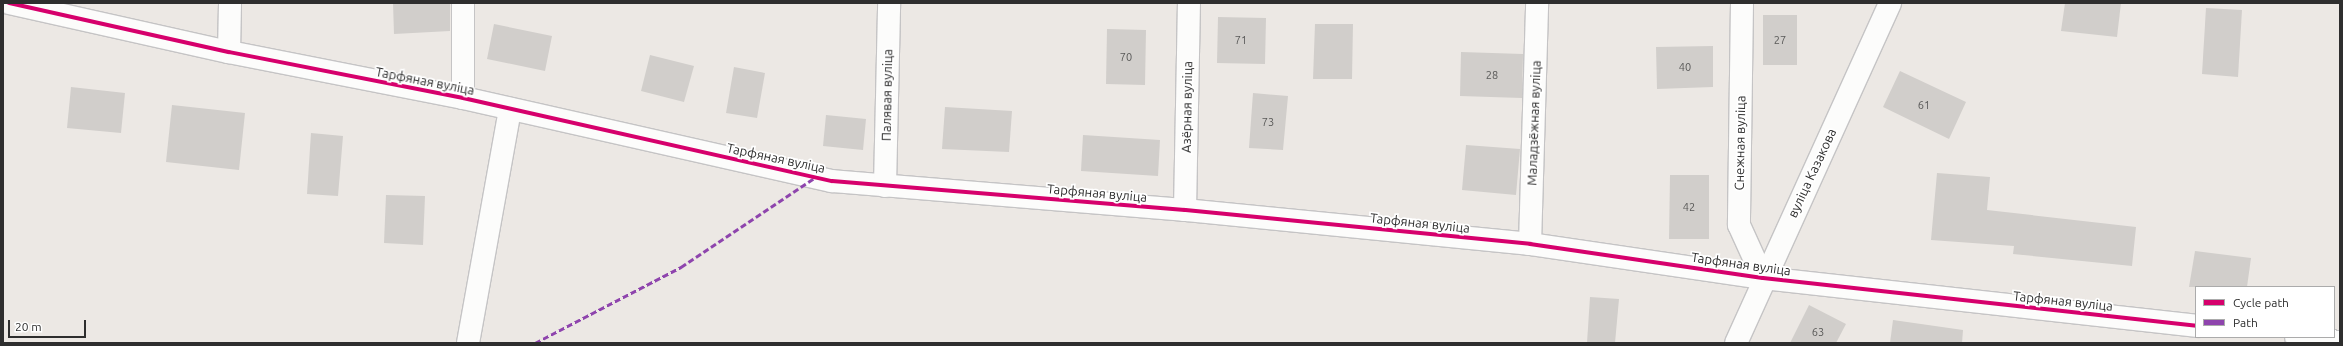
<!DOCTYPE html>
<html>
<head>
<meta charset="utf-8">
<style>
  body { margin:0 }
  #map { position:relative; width:2343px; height:346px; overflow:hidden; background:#ece8e4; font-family:Ubuntu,sans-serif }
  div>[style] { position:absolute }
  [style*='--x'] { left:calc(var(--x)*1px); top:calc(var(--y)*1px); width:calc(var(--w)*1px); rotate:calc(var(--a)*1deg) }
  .building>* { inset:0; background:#d1cecb }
  .roads { filter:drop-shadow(1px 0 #c5c4c5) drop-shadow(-1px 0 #c5c4c5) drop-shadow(0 1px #c5c4c5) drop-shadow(0 -1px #c5c4c5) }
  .street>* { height:22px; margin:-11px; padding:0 11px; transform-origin:11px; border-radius:11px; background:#fcfcfb }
  .quiet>* { height:3px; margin-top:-1.5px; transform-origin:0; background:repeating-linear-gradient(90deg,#8e44ad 0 6px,transparent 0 9px) }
  .cycleway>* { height:4px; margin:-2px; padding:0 2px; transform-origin:2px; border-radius:2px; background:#d6006c }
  span { translate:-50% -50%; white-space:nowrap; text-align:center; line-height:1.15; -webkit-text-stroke:3.5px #fff; paint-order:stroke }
  .number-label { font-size:11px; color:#585857 }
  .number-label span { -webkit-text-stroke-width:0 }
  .street-label { font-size:13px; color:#2e2e2e }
  .frame { position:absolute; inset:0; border:4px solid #2e2e2e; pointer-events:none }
  .legend { position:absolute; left:2195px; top:286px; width:140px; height:52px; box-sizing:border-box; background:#fff; border:1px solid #ababab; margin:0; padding:5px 7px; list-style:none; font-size:12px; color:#2e2e2e }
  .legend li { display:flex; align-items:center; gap:8px; height:20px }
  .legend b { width:20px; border:1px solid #ababab }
  .scale { position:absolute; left:8px; top:320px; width:78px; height:18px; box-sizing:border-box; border:2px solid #2e2e2e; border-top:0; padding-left:5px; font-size:12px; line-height:14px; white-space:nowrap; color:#2e2e2e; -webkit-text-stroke:3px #fff; paint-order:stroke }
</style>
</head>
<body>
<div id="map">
  <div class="building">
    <i style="clip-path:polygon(393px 3px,450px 3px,450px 31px,394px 34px)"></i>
    <i style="clip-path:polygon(2065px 3px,2121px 3px,2117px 37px,2061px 31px)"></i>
    <i style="clip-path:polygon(2206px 8px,2242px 10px,2238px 77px,2202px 74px)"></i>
    <i style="clip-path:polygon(1763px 15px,1797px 15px,1797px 65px,1763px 65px)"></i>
    <i style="clip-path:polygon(1218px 17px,1266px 18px,1265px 64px,1217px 63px)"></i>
    <i style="clip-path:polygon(494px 24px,552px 36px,545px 71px,487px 59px)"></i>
    <i style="clip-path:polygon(1315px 24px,1353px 24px,1352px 79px,1313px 79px)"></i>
    <i style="clip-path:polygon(1107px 29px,1146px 30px,1145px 85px,1106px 84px)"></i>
    <i style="clip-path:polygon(1713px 46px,1713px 87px,1657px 89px,1656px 47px)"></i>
    <i style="clip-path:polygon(1461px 52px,1523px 54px,1522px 98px,1460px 96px)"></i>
    <i style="clip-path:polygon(650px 55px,694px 66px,684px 102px,641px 91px)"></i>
    <i style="clip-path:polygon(734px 67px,765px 73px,757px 118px,726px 113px)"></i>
    <i style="clip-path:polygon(1900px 71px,1966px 102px,1949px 139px,1883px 107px)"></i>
    <i style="clip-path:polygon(71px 87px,125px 93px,121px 133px,67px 128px)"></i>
    <i style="clip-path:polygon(1253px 93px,1288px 96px,1283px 150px,1249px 148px)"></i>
    <i style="clip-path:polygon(172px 105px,245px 113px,239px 170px,166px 162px)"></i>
    <i style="clip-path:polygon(945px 107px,1012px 111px,1009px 152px,942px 149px)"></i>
    <i style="clip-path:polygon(826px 115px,866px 119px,863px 150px,823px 146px)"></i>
    <i style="clip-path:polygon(311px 133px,343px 136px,338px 196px,307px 194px)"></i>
    <i style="clip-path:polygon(1083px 135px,1160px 140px,1158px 176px,1081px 171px)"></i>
    <i style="clip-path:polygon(1466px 145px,1520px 149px,1516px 195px,1462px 190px)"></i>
    <i style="clip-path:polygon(1937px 173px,1990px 177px,1987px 210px,2136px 227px,2132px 266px,2013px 254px,2014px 246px,1931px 240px)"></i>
    <i style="clip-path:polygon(1670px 175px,1709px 175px,1709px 239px,1669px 239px)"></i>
    <i style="clip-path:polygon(386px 195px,425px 196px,423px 245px,384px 243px)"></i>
    <i style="clip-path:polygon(2195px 251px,2251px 258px,2247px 287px,2189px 287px)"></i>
    <i style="clip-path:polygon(1590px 297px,1619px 299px,1615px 343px,1587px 343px)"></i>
    <i style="clip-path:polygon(1809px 305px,1846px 324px,1836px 343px,1790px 343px)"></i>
    <i style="clip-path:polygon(1893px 320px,1963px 330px,1962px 343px,1890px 343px)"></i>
  </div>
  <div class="roads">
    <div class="street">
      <i style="--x:9;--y:3;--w:225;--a:12.6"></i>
      <i style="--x:229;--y:52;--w:238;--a:11.1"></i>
      <i style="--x:463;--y:98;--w:378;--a:12.7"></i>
      <i style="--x:832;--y:181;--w:354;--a:4.7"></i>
      <i style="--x:1185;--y:210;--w:347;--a:5.6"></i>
      <i style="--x:1530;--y:244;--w:235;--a:8.3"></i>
      <i style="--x:1763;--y:278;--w:436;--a:6.3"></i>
      <i style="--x:1742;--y:3;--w:222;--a:90.8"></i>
      <i style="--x:1739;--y:225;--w:58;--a:65.6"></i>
      <i style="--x:229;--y:52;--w:49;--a:-88.8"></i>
      <i style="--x:463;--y:98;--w:95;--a:-90"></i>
      <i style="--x:885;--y:186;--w:183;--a:-88.7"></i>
      <i style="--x:1185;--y:210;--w:207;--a:-88.9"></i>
      <i style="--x:1530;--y:244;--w:241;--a:-88.3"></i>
      <i style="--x:2296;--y:337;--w:44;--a:6.5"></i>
      <i style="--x:468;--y:343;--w:238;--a:-79.8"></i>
      <i style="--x:1736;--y:343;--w:373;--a:-65.6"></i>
    </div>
  </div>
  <div class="quiet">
    <i style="--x:535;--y:343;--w:165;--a:-27.5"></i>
    <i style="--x:681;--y:267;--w:162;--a:-33.7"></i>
  </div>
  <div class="cycleway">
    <i style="--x:9;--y:3;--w:225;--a:12.6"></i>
    <i style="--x:229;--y:52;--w:238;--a:11.1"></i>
    <i style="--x:463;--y:98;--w:378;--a:12.7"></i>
    <i style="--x:832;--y:181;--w:354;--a:4.7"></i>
    <i style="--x:1185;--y:210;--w:347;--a:5.6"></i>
    <i style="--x:1530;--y:244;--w:235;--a:8.3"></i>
    <i style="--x:1763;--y:278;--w:436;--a:6.3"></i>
  </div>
  <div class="number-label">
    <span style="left:1241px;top:40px">71</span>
    <span style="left:1780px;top:40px">27</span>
    <span style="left:1126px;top:57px">70</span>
    <span style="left:1685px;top:67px">40</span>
    <span style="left:1492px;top:75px">28</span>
    <span style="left:1924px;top:105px">61</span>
    <span style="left:1268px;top:122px">73</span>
    <span style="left:1689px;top:207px">42</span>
    <span style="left:1818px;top:332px">63</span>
  </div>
  <div class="street-label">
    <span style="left:425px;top:81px;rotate:11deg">Тарфяная вуліца</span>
    <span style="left:887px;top:95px;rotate:-89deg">Палявая вуліца</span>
    <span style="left:1187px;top:107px;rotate:-89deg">Азёрная вуліца</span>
    <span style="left:1534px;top:123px;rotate:-88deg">Маладзёжная вуліца</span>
    <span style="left:1740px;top:143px;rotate:-89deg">Снежная вуліца</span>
    <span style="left:776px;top:158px;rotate:12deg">Тарфяная вуліца</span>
    <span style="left:1812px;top:173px;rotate:-65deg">вуліца Казакова</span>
    <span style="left:1097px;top:193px;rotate:5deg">Тарфяная вуліца</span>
    <span style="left:1420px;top:223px;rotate:6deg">Тарфяная вуліца</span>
    <span style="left:1741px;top:264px;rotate:8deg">Тарфяная вуліца</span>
    <span style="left:2063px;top:301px;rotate:6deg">Тарфяная вуліца</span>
  </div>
  <div class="frame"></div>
  <ul class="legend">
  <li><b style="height:5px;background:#d6006c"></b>Cycle path</li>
  <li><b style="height:5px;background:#8e44ad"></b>Path</li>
  </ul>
  <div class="scale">20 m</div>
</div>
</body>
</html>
